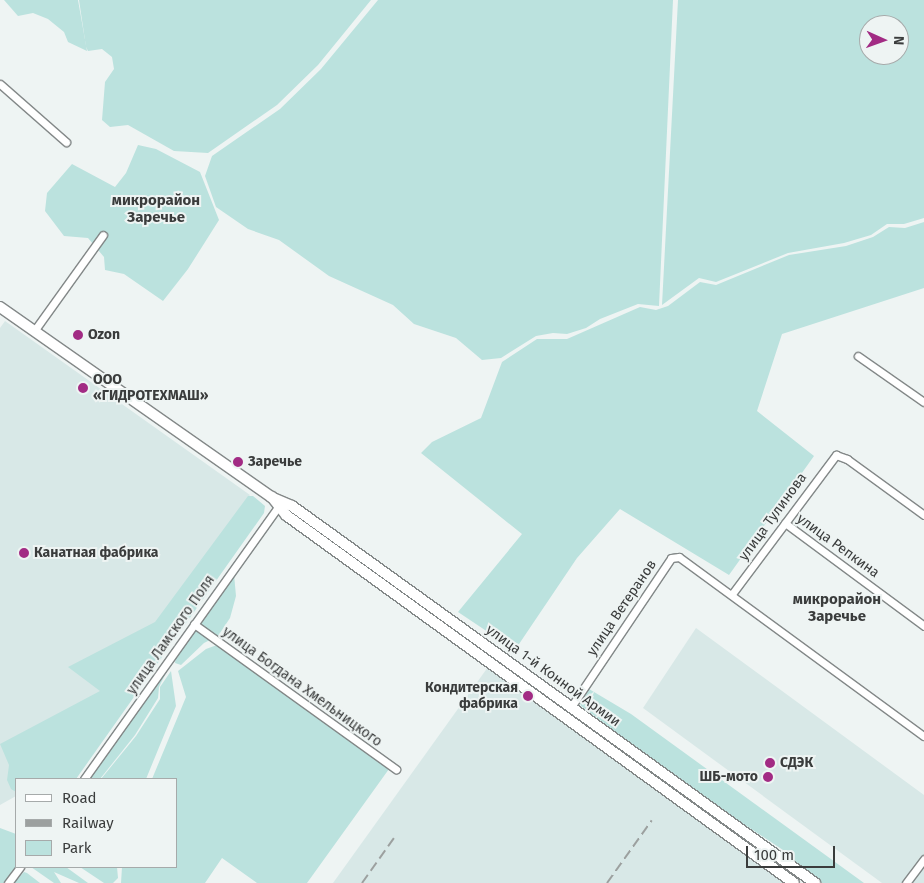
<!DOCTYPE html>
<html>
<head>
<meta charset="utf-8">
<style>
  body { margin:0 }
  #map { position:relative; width:924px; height:883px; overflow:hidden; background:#eef4f3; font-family:"Fira Sans",sans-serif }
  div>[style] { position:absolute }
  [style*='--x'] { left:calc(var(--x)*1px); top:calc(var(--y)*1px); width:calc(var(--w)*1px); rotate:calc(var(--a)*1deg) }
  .built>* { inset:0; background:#d8e8e7 }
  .green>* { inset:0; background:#bbe2de }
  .roads { filter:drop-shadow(1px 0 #838888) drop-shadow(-1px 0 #838888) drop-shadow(0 1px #838888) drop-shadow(0 -1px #838888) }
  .street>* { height:7px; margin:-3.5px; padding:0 3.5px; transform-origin:3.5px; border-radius:3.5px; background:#fff }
  .secondary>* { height:10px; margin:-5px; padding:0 5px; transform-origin:5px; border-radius:5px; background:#fff }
  .rail>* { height:2px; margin-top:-1px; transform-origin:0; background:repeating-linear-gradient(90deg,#9ca09f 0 10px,transparent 0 15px) }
  .dots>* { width:14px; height:14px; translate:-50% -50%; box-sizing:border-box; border:2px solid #eef4f3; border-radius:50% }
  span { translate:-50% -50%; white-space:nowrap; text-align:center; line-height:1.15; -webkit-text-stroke:4px #eef4f3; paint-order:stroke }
  .poi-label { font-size:14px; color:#3a3c3c; font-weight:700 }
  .left { translate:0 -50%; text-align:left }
  .right { translate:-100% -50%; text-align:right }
  .street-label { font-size:14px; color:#3a3c3c }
  .neighbourhood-label { font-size:15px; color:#3a3c3c; font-weight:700 }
  .legend { position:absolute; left:15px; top:778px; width:162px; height:90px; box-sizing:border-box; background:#eef4f3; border:1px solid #a6aaaa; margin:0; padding:6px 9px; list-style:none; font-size:15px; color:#3a3c3c }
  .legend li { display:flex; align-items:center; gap:10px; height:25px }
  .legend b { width:25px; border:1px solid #a6aaaa }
  .north { position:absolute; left:859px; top:15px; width:50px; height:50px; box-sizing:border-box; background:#eef4f3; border:1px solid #a6aaaa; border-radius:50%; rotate:92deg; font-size:14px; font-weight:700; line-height:20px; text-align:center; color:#3a3c3c }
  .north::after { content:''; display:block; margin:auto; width:18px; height:22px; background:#a22b84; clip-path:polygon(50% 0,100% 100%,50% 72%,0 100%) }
  .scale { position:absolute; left:746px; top:846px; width:89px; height:22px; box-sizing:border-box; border:2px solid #3a3c3c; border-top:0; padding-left:6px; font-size:15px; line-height:18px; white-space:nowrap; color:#3a3c3c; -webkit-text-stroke:4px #eef4f3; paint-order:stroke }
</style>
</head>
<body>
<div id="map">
  <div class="built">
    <i style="clip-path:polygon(5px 321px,250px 495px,104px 692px,16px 779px,16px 796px,0 805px,0 328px)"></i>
    <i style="clip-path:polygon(696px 628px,924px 795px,924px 883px,882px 883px,643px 708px)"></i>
    <i style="clip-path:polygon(488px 667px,784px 883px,333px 883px)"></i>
  </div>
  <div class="green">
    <i style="clip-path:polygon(4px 0,78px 0,87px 51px,68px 42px,64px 32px,48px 19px,33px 13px,18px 16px)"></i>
    <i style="clip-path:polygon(79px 0,371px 0,318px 65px,277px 105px,208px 153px,174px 151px,128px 125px,110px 127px,102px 120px,105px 82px,114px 69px,112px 57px,102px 49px,88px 51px,86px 47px)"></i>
    <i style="clip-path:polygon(378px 0,673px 0,659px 306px,638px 304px,600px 319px,586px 328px,567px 334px,553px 333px,536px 336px,501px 358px,482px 360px,456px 338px,414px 324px,393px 305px,329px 276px,279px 240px,248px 229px,216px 207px,205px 176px,212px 156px,280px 109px,321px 69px)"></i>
    <i style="clip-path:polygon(evenodd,678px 0,924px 0,924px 218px,904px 224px,887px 224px,871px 235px,844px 243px,788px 253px,716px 282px,699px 278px,662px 305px,678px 0,869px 25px,899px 25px,899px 55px,869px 55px,869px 25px)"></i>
    <i style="clip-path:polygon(138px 145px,156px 149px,200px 172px,219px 220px,188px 269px,163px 301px,124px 274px,105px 270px,104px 257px,88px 238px,64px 236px,45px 211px,47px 193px,72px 164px,115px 187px,126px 173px)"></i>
    <i style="clip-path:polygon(924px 222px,924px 288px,782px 334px,757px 411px,814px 456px,729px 575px,620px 509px,577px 558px,515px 650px,458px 612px,522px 534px,421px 453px,432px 442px,481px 418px,502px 362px,537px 339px,567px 339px,640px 307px,656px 310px,668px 306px,700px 282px,716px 285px,789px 255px,846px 246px,873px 237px,889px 227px,905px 228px)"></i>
    <i style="clip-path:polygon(248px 496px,253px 496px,265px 506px,264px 513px,76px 779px,16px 779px,16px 792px,11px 789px,7px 780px,9px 765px,0 744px,100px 691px,68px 667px,155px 622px)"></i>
    <i style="clip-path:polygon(287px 508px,472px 642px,286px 510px)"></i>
    <i style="clip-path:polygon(234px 574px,236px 596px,230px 618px,218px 636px,204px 643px,181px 665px,175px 663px,176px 656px)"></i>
    <i style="clip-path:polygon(217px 645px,389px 769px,307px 883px,257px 883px,222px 858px,205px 883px,121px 883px,122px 867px,176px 867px,176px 779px,152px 779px,186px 697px,178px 671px,206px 649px)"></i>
    <i style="clip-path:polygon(496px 658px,553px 700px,553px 702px,496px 662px)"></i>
    <i style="clip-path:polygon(168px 669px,159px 687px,158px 698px,135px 735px,100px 779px,87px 779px)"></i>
    <i style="clip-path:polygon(171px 671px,176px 706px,146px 779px,101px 779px,136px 736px,160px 699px,160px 687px)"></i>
    <i style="clip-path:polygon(589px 689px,631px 714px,864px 883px,822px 883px,789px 859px,783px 850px,706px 799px,581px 706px,579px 700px)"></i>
    <i style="clip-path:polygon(575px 715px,785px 867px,785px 868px,573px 717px)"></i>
    <i style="clip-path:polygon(0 828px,16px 834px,16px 866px,4px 883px,0 883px)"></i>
    <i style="clip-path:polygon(31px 867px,66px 867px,88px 883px,79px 883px,54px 872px,61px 883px,54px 883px)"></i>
    <i style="clip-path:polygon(80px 867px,117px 867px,118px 878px,113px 883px,104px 883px)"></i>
    <i style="clip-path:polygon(24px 872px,27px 873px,40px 883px,12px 883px)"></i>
  </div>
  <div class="roads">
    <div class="street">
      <i style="--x:0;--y:84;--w:88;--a:41.3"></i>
      <i style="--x:34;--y:331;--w:118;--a:-54.3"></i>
      <i style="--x:858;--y:356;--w:80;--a:34.9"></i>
      <i style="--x:785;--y:523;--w:173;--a:36.5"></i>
      <i style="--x:732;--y:594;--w:174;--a:-53.2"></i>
      <i style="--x:836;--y:455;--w:12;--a:20"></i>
      <i style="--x:847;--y:459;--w:95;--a:36"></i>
      <i style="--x:194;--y:624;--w:249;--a:35.7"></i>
      <i style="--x:571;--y:707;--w:179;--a:-56.1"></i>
      <i style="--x:671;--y:558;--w:8;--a:-7"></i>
      <i style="--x:679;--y:557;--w:303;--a:36.2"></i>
      <i style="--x:84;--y:779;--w:335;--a:-54.5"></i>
      <i style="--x:8;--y:883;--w:20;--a:-53"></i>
      <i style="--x:906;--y:883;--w:30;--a:-53"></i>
    </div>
    <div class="secondary">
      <i style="--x:0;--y:307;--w:331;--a:35"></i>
      <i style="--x:271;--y:497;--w:23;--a:23"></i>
      <i style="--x:292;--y:506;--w:645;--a:35.79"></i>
      <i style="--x:272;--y:497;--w:23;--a:52"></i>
      <i style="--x:286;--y:515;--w:627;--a:35.92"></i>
    </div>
  </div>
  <div class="rail">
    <i style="--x:362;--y:883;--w:55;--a:-54.6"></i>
    <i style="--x:607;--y:883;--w:77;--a:-54.5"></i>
  </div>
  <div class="dots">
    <i style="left:78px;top:335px;background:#a22b84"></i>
    <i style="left:83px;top:388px;background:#a22b84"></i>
    <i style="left:238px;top:462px;background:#a22b84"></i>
    <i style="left:24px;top:553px;background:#a22b84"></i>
    <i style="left:528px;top:696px;background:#a22b84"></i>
    <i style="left:770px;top:763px;background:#a22b84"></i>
    <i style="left:768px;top:777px;background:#a22b84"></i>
  </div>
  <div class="poi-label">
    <span class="left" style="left:88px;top:335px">Ozon</span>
    <span class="left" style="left:93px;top:388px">ООО<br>«ГИДРОТЕХМАШ»</span>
    <span class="left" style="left:248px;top:462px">Заречье</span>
    <span class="left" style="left:34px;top:553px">Канатная фабрика</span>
    <span class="right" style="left:518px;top:696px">Кондитерская<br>фабрика</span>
    <span class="left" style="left:780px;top:763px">СДЭК</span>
    <span class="right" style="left:758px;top:777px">ШБ-мото</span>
  </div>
  <div class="street-label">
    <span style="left:773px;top:517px;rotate:-54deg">улица Тулинова</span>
    <span style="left:838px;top:546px;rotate:36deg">улица Репкина</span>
    <span style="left:622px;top:608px;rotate:-56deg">улица Ветеранов</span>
    <span style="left:171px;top:635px;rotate:-55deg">улица Ламского Поля</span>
    <span style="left:553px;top:676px;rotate:36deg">улица 1-й Конной Армии</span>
    <span style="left:302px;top:687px;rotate:36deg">улица Богдана Хмельницкого</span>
  </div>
  <div class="neighbourhood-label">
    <span style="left:156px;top:209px">микрорайон<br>Заречье</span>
    <span style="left:837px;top:608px">микрорайон<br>Заречье</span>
  </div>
  <ul class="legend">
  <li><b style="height:6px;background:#fff"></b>Road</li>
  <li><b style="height:6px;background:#9ca09f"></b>Railway</li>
  <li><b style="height:14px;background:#bbe2de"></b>Park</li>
  </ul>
  <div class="north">N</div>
  <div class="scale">100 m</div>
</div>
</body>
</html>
